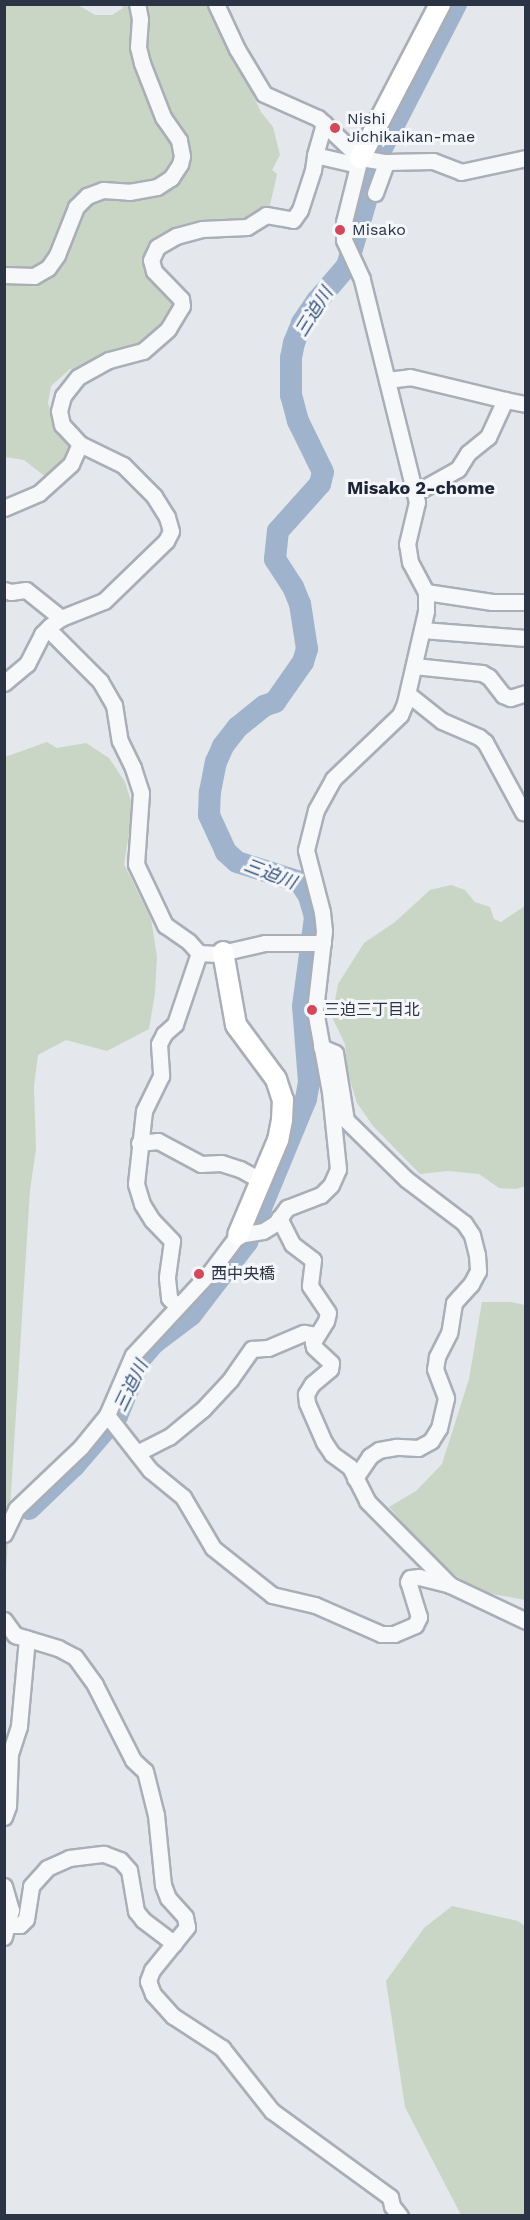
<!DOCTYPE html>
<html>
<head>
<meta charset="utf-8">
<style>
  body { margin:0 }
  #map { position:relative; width:530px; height:2220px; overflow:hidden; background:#e4e7ec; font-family:"Work Sans","Noto Sans JP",sans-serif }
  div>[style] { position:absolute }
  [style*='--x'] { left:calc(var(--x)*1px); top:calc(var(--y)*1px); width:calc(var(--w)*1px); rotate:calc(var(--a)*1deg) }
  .green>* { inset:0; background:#c9d6c5 }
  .river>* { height:22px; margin:-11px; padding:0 11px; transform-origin:11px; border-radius:11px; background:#9fb4cc }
  .roads { filter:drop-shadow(2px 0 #a9aeb7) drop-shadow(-2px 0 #a9aeb7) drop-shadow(0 2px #a9aeb7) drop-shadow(0 -2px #a9aeb7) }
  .street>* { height:15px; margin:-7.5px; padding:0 7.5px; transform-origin:7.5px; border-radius:7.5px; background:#f7f8fa }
  .secondary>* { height:20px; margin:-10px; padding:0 10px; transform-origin:10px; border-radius:10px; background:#fff }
  .dots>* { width:16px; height:16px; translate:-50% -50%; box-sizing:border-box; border:3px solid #f4f6f9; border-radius:50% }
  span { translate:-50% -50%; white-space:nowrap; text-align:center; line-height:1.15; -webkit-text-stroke:6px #f4f6f9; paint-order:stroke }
  .poi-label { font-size:16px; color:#2b3445 }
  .left { translate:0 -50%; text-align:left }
  .water-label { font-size:18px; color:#34527a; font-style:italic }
  .neighbourhood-label { font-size:18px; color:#1d2536; font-weight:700 }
  .frame { position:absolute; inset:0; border:6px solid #2b3445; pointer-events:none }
</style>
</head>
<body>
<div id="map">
  <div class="green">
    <i style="clip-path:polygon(5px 5px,78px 5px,95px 15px,112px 15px,123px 8px,121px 5px,211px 5px,261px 112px,273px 127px,280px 155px,272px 170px,277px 174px,276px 179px,269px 209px,254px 219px,153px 245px,167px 291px,175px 304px,169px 320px,154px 336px,82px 369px,70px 369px,51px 386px,48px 403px,53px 420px,75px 448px,66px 462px,47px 478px,24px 460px,5px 457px)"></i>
    <i style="clip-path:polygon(47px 742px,57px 748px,86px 743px,109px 758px,125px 782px,133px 808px,124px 864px,151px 919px,157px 957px,155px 993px,149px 1029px,107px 1051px,66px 1040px,38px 1055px,34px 1086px,36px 1149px,30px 1190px,5px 1589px,5px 757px)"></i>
    <i style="clip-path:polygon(451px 885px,465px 890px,475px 902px,490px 907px,494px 919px,501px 922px,525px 906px,526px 1186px,516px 1189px,499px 1188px,479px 1174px,448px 1171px,420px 1174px,373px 1126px,357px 1103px,347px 1070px,345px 1044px,332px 1017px,338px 984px,364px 943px,395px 922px,430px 890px)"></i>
    <i style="clip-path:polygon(482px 1302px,511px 1302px,525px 1305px,525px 1600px,482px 1592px,456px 1576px,430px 1556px,389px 1507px,416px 1491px,442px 1464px,469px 1379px)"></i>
    <i style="clip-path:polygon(452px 1906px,518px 1921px,525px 1926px,525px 2215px,461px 2215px,405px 2107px,386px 1981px,424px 1928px)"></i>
  </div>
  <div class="river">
    <i style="--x:29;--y:1509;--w:62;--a:-43.7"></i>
    <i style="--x:74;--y:1466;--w:66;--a:-49.3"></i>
    <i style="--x:117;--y:1416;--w:63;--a:-67.5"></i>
    <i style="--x:141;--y:1358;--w:20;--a:-49"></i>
    <i style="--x:154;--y:1343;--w:46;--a:-37.1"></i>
    <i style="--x:191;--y:1315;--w:92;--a:-52.5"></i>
    <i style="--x:247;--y:1242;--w:155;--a:-67.6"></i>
    <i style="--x:306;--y:1099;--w:17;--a:-80"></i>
    <i style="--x:309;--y:1082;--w:76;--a:-94.5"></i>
    <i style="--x:303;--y:1006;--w:90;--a:-82.3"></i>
    <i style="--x:315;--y:917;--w:22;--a:-106"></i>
    <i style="--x:309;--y:896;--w:17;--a:-123"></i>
    <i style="--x:300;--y:882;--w:66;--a:-162.4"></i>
    <i style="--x:237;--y:862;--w:15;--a:-138"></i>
    <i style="--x:226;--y:852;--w:41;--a:-114.7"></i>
    <i style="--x:209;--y:815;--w:23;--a:-88"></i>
    <i style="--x:210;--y:792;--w:31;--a:-79"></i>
    <i style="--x:216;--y:762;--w:17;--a:-66"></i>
    <i style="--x:223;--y:746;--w:24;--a:-52"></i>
    <i style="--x:238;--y:727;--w:33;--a:-39"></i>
    <i style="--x:264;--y:706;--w:12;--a:-20"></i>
    <i style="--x:275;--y:702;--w:49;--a:-55"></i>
    <i style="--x:303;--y:662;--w:14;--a:-73"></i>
    <i style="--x:307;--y:649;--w:46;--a:-98.8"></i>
    <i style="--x:300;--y:604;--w:18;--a:-112"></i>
    <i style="--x:293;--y:587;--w:33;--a:-123"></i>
    <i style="--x:275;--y:559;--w:28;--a:-84"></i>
    <i style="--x:278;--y:531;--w:63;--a:-48.2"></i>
    <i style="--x:320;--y:484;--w:12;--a:-76"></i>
    <i style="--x:323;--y:472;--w:57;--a:-116.1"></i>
    <i style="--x:298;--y:421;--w:27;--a:-105"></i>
    <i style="--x:291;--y:395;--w:37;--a:-90"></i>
    <i style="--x:291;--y:358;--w:15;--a:-79"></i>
    <i style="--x:294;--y:343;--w:22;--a:-68"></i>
    <i style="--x:302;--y:323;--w:27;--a:-56"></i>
    <i style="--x:317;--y:301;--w:46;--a:-49.4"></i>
    <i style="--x:347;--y:266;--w:121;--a:-73.7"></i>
    <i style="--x:381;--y:150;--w:164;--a:-62.8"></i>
  </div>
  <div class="roads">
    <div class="street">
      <i style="--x:216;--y:4;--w:50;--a:65"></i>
      <i style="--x:237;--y:49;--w:52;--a:59"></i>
      <i style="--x:264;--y:94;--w:59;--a:24"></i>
      <i style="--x:318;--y:118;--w:58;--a:43.6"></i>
      <i style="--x:360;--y:158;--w:26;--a:9"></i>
      <i style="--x:386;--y:162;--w:47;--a:-1.2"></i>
      <i style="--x:433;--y:161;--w:30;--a:21"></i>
      <i style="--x:461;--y:172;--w:66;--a:-12.2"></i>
      <i style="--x:315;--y:155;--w:33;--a:-74"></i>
      <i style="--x:375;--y:193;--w:33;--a:-70"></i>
      <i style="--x:4;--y:275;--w:30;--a:2"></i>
      <i style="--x:34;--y:276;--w:16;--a:-30"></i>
      <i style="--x:48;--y:268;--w:16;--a:-55"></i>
      <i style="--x:57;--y:255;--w:52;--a:-68.4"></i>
      <i style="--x:76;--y:207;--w:16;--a:-45"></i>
      <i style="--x:87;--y:196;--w:17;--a:-21"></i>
      <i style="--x:103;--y:190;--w:26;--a:4"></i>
      <i style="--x:129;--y:192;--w:28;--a:-10"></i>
      <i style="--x:157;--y:187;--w:17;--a:-33"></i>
      <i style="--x:171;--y:178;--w:17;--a:-57"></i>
      <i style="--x:180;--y:164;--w:8;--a:-76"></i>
      <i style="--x:182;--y:156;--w:16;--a:-101"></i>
      <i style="--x:179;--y:140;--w:28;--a:-125"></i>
      <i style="--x:163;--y:117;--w:58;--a:-111.3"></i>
      <i style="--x:142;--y:63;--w:16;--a:-104"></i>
      <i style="--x:138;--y:47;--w:28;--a:-86"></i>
      <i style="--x:140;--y:19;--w:15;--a:-101"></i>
      <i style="--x:387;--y:380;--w:23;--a:-7"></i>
      <i style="--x:410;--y:377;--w:98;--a:13.6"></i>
      <i style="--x:415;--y:493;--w:49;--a:-29.2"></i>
      <i style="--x:458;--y:469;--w:19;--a:-58"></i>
      <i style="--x:468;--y:453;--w:26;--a:-39"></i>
      <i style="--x:488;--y:437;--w:41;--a:-65.3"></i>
      <i style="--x:505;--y:400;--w:21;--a:11"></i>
      <i style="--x:4;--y:508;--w:38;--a:-23"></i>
      <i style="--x:39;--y:493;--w:43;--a:-42.2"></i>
      <i style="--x:71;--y:464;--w:22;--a:-66"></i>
      <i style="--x:4;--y:590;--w:7;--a:16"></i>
      <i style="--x:11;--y:592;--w:15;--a:-8"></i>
      <i style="--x:26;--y:590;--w:45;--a:38.7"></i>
      <i style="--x:426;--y:592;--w:67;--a:8.6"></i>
      <i style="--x:492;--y:602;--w:34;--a:0"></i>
      <i style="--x:48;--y:629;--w:74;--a:45"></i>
      <i style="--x:100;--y:681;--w:28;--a:60"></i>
      <i style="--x:114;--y:705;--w:36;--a:81"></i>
      <i style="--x:120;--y:741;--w:30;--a:64"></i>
      <i style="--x:133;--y:768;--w:26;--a:72"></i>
      <i style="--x:141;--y:793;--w:71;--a:94"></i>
      <i style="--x:136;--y:864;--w:68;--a:64.6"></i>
      <i style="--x:165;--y:925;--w:29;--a:35"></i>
      <i style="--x:189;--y:942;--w:15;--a:48"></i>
      <i style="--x:199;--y:953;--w:75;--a:108.7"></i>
      <i style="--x:175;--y:1024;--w:15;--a:138"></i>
      <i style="--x:164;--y:1034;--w:11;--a:117"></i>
      <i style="--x:159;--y:1044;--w:32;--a:86"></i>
      <i style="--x:161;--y:1076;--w:39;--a:116"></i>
      <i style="--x:144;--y:1111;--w:73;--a:96.3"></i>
      <i style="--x:136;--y:1184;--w:21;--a:73"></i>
      <i style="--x:142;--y:1204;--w:19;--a:58"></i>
      <i style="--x:152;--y:1220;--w:29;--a:46"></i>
      <i style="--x:172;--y:1241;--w:37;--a:98"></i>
      <i style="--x:167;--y:1278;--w:20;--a:84"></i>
      <i style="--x:169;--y:1298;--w:11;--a:45"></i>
      <i style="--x:422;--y:630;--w:104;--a:4.4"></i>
      <i style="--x:414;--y:666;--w:68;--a:5.9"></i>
      <i style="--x:482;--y:673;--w:8;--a:30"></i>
      <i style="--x:489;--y:677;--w:23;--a:52"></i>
      <i style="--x:503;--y:695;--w:8;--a:23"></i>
      <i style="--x:510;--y:698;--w:17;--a:-17"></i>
      <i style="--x:4;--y:683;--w:30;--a:-40"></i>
      <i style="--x:27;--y:664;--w:34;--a:-63"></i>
      <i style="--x:42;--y:634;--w:11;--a:-45"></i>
      <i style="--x:50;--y:626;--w:14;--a:-36"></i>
      <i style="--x:61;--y:618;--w:46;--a:-21.6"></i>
      <i style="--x:104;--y:601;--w:86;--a:-44.1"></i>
      <i style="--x:166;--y:541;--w:11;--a:-63"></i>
      <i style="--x:171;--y:531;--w:15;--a:-106"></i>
      <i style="--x:167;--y:517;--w:25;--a:-122"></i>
      <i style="--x:154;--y:496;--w:44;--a:-135"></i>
      <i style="--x:123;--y:465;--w:48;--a:-154"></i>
      <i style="--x:80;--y:444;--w:26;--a:-133"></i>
      <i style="--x:62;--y:425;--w:14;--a:-102"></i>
      <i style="--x:59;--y:411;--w:16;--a:-75"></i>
      <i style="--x:63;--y:396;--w:24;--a:-52"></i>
      <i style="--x:78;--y:377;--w:35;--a:-29"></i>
      <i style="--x:109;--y:360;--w:35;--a:-15"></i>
      <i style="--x:143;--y:351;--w:33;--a:-41"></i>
      <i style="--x:168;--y:329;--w:27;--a:-59"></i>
      <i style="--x:182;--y:306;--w:7;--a:-98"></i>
      <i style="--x:181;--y:299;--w:39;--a:-134"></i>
      <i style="--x:154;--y:271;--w:11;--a:-105"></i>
      <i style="--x:151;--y:260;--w:14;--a:-65"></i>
      <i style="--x:157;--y:247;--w:22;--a:-30"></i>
      <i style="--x:176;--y:236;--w:27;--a:-15"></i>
      <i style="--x:202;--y:229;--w:45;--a:-2.5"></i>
      <i style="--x:247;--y:227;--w:22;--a:-32"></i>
      <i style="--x:266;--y:215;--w:27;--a:10"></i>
      <i style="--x:293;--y:220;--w:12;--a:-55"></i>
      <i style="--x:300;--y:210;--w:42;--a:-72"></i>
      <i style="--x:313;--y:170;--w:15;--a:-82"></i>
      <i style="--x:315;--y:155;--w:44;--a:13.1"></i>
      <i style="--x:408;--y:694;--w:43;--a:38.5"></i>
      <i style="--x:442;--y:721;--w:40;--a:23.4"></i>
      <i style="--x:479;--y:737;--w:8;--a:40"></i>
      <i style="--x:485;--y:742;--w:80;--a:61.5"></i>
      <i style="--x:199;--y:953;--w:18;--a:3"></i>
      <i style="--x:217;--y:954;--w:49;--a:-12.9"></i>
      <i style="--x:265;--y:943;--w:58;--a:0"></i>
      <i style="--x:321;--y:1047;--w:15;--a:23"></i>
      <i style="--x:335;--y:1053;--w:68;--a:80.7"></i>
      <i style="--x:346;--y:1120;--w:84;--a:44.5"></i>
      <i style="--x:406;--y:1179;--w:73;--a:37.2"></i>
      <i style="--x:464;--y:1223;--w:14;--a:56"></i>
      <i style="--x:472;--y:1235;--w:21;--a:76"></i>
      <i style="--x:477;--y:1255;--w:16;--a:86"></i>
      <i style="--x:478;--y:1271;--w:15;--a:118"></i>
      <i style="--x:471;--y:1284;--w:25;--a:132"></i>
      <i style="--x:454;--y:1303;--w:30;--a:99"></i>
      <i style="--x:449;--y:1333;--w:27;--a:117"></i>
      <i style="--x:437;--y:1357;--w:12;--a:99"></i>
      <i style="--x:435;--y:1369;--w:31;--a:69"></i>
      <i style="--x:446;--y:1398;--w:31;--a:103"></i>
      <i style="--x:439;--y:1428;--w:15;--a:122"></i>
      <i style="--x:431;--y:1441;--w:15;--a:152"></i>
      <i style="--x:418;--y:1448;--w:22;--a:-177"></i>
      <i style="--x:396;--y:1447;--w:17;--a:170"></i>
      <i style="--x:379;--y:1450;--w:11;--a:146"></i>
      <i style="--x:370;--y:1456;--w:27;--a:124"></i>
      <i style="--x:139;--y:1143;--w:19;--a:-6"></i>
      <i style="--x:158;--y:1141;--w:49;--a:28.1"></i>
      <i style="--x:201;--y:1164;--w:20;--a:-3"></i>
      <i style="--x:221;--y:1163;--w:20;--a:18"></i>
      <i style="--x:240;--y:1169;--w:23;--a:29"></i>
      <i style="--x:279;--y:1218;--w:29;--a:63"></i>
      <i style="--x:292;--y:1244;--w:26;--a:37"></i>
      <i style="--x:313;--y:1260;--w:26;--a:97"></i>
      <i style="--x:310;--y:1286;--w:32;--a:56"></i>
      <i style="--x:328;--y:1313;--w:8;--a:104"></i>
      <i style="--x:326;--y:1321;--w:25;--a:122"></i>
      <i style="--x:313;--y:1342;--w:5;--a:79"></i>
      <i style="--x:314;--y:1347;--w:23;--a:43"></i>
      <i style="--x:331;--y:1363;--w:6;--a:99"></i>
      <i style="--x:330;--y:1369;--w:23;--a:140"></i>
      <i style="--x:312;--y:1384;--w:12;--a:121"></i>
      <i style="--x:306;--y:1394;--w:9;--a:84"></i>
      <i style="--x:307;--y:1403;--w:43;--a:66.4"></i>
      <i style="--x:324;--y:1442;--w:14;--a:56"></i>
      <i style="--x:332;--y:1454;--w:22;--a:36"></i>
      <i style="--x:350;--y:1467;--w:38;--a:63"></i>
      <i style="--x:367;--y:1501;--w:118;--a:45.3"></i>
      <i style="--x:107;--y:1415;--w:70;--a:52"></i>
      <i style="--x:150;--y:1470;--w:43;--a:39.3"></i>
      <i style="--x:183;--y:1497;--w:59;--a:59.5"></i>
      <i style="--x:213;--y:1548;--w:75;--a:38.5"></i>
      <i style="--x:272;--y:1595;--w:44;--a:13.1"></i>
      <i style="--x:315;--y:1605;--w:72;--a:23.7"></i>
      <i style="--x:381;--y:1634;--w:13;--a:0"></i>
      <i style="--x:394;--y:1634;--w:23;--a:-23"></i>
      <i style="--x:415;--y:1625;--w:9;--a:-63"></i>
      <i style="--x:419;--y:1617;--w:37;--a:-107"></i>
      <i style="--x:408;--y:1582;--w:4;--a:-63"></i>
      <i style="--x:410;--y:1578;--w:9;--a:-6"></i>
      <i style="--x:419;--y:1577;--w:32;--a:14"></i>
      <i style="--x:450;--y:1585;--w:84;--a:25.3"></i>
      <i style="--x:137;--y:1453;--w:36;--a:-27"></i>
      <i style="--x:169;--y:1437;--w:44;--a:-39.5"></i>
      <i style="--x:203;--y:1409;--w:40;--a:-47"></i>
      <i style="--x:230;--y:1380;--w:38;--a:-55"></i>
      <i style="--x:252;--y:1349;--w:16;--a:-4"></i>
      <i style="--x:268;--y:1348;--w:39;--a:-23"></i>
      <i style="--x:304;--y:1333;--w:12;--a:9"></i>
      <i style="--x:4;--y:1534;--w:28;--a:-64"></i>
      <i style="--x:16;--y:1509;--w:90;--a:-43.6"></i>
      <i style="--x:81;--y:1447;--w:41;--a:-50.9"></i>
      <i style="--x:107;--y:1415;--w:65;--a:-66.6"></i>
      <i style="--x:133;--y:1355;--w:115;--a:-47.1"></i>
      <i style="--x:211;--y:1271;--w:45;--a:-53.1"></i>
      <i style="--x:238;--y:1235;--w:25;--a:-9"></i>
      <i style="--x:263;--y:1231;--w:15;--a:-32"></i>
      <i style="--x:276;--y:1223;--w:19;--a:-54"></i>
      <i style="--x:287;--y:1208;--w:36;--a:-21"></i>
      <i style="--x:321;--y:1195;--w:14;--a:-45"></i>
      <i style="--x:331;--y:1185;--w:17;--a:-66"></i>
      <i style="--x:338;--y:1169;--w:77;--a:-95.9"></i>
      <i style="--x:330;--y:1092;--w:83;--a:-100.4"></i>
      <i style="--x:315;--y:1010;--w:80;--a:-83.5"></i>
      <i style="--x:324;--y:931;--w:19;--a:-96"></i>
      <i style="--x:322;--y:912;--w:64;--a:-104.5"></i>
      <i style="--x:306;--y:850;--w:41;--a:-76"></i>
      <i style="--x:316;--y:810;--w:35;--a:-61"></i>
      <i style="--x:333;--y:779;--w:93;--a:-43.7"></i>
      <i style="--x:400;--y:715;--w:13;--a:-67"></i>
      <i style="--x:405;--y:703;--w:94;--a:-77.1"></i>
      <i style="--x:426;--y:611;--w:19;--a:-90"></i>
      <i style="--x:426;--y:592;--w:34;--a:-118"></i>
      <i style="--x:410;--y:562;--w:18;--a:-99"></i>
      <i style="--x:407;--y:544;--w:43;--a:-76.6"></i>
      <i style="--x:417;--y:502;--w:230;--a:-103.9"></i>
      <i style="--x:362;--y:279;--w:43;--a:-114.8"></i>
      <i style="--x:344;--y:240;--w:18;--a:-90"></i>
      <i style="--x:344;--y:222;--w:66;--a:-76"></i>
      <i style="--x:4;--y:1620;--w:19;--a:54"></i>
      <i style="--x:15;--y:1635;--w:45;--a:16.8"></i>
      <i style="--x:58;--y:1648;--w:19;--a:28"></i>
      <i style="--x:75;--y:1657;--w:34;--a:54"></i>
      <i style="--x:95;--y:1685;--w:84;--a:63.1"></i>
      <i style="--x:133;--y:1760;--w:16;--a:43"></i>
      <i style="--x:145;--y:1771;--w:45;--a:76"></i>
      <i style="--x:156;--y:1815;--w:70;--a:84.3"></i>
      <i style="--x:163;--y:1885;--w:14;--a:69"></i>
      <i style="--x:168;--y:1898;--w:25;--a:48"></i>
      <i style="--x:185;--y:1917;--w:10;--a:79"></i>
      <i style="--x:187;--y:1927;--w:55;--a:129.1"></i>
      <i style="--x:152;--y:1970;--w:12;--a:110"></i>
      <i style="--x:148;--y:1981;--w:14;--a:69"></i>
      <i style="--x:153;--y:1994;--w:30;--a:48"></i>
      <i style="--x:173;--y:2016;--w:59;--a:33.1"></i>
      <i style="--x:222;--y:2048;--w:80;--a:51.6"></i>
      <i style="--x:272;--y:2111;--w:146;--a:36.1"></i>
      <i style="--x:390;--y:2197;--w:9;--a:77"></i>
      <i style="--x:392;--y:2206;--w:13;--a:51"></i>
      <i style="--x:4;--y:1817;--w:12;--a:-70"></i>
      <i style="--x:8;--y:1806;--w:52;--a:-87.8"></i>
      <i style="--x:10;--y:1754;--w:29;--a:-72"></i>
      <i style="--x:19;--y:1726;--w:88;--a:-84.8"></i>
      <i style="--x:4;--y:1886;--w:25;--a:74"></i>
      <i style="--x:11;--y:1910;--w:28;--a:105"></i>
      <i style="--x:10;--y:1925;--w:10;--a:0"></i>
      <i style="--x:20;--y:1925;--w:8;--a:-45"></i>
      <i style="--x:26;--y:1919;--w:33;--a:-81"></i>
      <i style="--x:31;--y:1886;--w:24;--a:-48"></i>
      <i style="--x:47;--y:1868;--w:24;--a:-24"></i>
      <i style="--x:69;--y:1858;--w:35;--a:-7"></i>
      <i style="--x:104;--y:1854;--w:17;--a:21"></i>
      <i style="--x:120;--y:1860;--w:13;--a:48"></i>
      <i style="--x:129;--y:1870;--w:42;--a:80.3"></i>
      <i style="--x:136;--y:1911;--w:11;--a:52"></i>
      <i style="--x:143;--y:1920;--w:39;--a:37"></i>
    </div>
    <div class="secondary">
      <i style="--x:360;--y:158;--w:174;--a:-62.5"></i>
      <i style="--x:223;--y:952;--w:74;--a:79.9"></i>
      <i style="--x:236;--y:1025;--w:67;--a:53.5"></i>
      <i style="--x:276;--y:1079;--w:22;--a:72"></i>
      <i style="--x:283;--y:1100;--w:20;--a:93"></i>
      <i style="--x:282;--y:1120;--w:20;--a:101"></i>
      <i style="--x:278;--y:1140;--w:103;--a:112.8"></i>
    </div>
  </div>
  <div class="dots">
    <i style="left:335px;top:128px;background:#d1495b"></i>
    <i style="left:340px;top:230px;background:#d1495b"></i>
    <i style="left:312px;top:1010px;background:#d1495b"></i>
    <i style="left:199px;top:1274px;background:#d1495b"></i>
  </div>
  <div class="poi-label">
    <span class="left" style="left:347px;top:128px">Nishi<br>Jichikaikan-mae</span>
    <span class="left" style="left:352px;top:230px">Misako</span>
    <span class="left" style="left:324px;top:1010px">三迫三丁目北</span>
    <span class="left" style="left:211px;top:1274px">西中央橋</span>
  </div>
  <div class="water-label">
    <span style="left:314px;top:312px;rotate:-58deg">三迫川</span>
    <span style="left:270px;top:874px;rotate:21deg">三迫川</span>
    <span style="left:131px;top:1386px;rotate:-64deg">三迫川</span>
  </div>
  <div class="neighbourhood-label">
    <span style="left:421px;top:488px">Misako 2-chome</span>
  </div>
  <div class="frame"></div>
</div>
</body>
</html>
